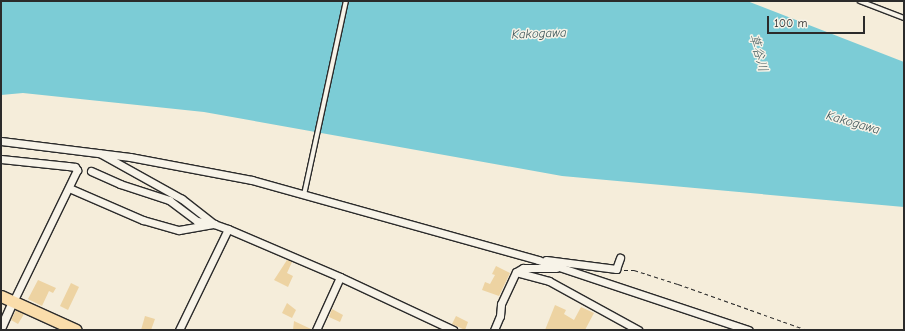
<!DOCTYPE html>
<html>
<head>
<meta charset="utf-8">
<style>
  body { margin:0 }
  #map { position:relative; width:905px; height:331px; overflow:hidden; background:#f5edda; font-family:"Comic Neue","Klee One",sans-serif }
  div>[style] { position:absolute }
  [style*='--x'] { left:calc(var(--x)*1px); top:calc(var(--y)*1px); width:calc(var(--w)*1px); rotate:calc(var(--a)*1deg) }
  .water>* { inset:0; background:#7cccd6 }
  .building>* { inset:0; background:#edd3a2 }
  .path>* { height:1px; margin-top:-0.5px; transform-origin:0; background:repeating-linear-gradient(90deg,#2b2b2b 0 4px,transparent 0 7px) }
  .roads { filter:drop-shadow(1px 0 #2b2b2b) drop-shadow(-1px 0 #2b2b2b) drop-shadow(0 1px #2b2b2b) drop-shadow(0 -1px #2b2b2b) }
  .service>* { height:3.5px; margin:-1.75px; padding:0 1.75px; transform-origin:1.75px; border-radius:1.75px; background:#f7f3e8 }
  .minor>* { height:7px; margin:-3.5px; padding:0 3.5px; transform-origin:3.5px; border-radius:3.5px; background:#f7f3e8 }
  .tertiary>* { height:8px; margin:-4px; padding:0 4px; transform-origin:4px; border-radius:4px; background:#f7f3e8 }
  .primary>* { height:11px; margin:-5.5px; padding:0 5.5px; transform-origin:5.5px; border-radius:5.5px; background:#faddab }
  span { translate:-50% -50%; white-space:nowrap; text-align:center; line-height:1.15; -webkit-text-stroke:3px #f7f3e8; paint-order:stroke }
  .water-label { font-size:13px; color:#435b5e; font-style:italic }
  .frame { position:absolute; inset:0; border:2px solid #2b2b2b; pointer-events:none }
  .scale { position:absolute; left:767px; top:16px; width:98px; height:18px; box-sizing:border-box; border:2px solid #2b2b2b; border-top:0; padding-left:5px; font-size:12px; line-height:14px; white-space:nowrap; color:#2b2b2b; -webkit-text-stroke:3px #f7f3e8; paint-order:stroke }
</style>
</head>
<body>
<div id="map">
  <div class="water">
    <i style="clip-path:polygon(1px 1px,747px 1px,904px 62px,904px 207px,562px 176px,204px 112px,23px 93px,1px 95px)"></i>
  </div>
  <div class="building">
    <i style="clip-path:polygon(287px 260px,292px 262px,287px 273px,293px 276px,288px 287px,274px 280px)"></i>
    <i style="clip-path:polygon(496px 266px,510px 273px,499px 296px,482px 290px,485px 282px,490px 284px,495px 275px,492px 274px)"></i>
    <i style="clip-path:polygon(38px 280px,56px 288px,53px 293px,49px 291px,42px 306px,28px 299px)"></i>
    <i style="clip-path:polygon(71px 283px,79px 287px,68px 310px,60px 306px)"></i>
    <i style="clip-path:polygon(287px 303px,296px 310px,292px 318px,282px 313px)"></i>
    <i style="clip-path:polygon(555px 305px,566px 310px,564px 314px,574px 320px,581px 307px,594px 313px,585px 330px,545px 330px)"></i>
    <i style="clip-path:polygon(332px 309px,343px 315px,340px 322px,329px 317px)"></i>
    <i style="clip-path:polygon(16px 310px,24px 314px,18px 324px,11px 320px)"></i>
    <i style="clip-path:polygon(145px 316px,155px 319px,151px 330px,141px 330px)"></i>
    <i style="clip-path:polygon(456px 316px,468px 322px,465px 330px,452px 324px)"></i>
    <i style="clip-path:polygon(294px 321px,311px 329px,311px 330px,293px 330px)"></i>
  </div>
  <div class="path">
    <i style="--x:624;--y:270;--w:10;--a:0"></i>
    <i style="--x:634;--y:270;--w:46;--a:17.7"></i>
    <i style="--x:678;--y:284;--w:137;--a:19.6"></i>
  </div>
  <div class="roads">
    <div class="service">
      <i style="--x:860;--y:1;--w:47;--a:21.1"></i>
      <i style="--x:304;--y:195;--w:198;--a:-77.8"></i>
    </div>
    <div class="minor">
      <i style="--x:1;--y:141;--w:130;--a:7.1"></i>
      <i style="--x:130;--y:157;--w:124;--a:10.7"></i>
      <i style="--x:252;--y:180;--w:297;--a:15.6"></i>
      <i style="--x:538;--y:260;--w:222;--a:18.4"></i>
      <i style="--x:1;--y:159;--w:67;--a:6"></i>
      <i style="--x:68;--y:166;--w:7;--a:8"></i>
      <i style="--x:75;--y:167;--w:4;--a:56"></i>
      <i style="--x:77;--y:170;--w:147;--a:115.9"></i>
      <i style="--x:91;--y:171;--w:32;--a:24"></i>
      <i style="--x:120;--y:184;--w:52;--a:18.1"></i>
      <i style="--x:169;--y:200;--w:35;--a:37"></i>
      <i style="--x:197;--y:221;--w:17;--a:10"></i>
      <i style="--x:214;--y:224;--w:41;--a:-142"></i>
      <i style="--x:182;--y:199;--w:93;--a:-150.9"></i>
      <i style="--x:69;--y:188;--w:81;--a:23.4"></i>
      <i style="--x:143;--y:220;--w:37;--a:16"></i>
      <i style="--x:179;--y:230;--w:36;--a:-10"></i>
      <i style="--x:214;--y:224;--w:15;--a:20"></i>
      <i style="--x:228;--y:229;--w:122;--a:23.2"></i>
      <i style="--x:340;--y:277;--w:125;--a:25.1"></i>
      <i style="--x:546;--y:260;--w:71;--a:7.3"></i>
      <i style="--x:616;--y:269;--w:12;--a:-70"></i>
      <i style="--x:516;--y:272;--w:34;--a:15"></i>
      <i style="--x:549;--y:281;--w:102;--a:28.8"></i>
      <i style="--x:179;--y:330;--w:112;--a:-64.1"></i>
      <i style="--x:316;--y:330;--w:58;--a:-65.6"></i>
      <i style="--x:494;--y:330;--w:15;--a:-67"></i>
      <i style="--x:500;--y:316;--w:12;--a:-85"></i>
      <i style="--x:501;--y:304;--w:35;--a:-65"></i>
      <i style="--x:516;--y:272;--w:8;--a:-30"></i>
      <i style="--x:523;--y:268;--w:33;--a:0"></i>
    </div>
    <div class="tertiary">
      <i style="--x:1;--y:329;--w:30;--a:-66"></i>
    </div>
    <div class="primary">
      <i style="--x:1;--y:296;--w:82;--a:24.4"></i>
    </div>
  </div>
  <div class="water-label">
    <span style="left:539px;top:34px;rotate:-2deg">Kakogawa</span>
    <span style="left:758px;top:53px;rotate:75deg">草谷川</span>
    <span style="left:853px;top:123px;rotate:16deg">Kakogawa</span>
  </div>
  <div class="frame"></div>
  <div class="scale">100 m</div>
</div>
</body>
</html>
